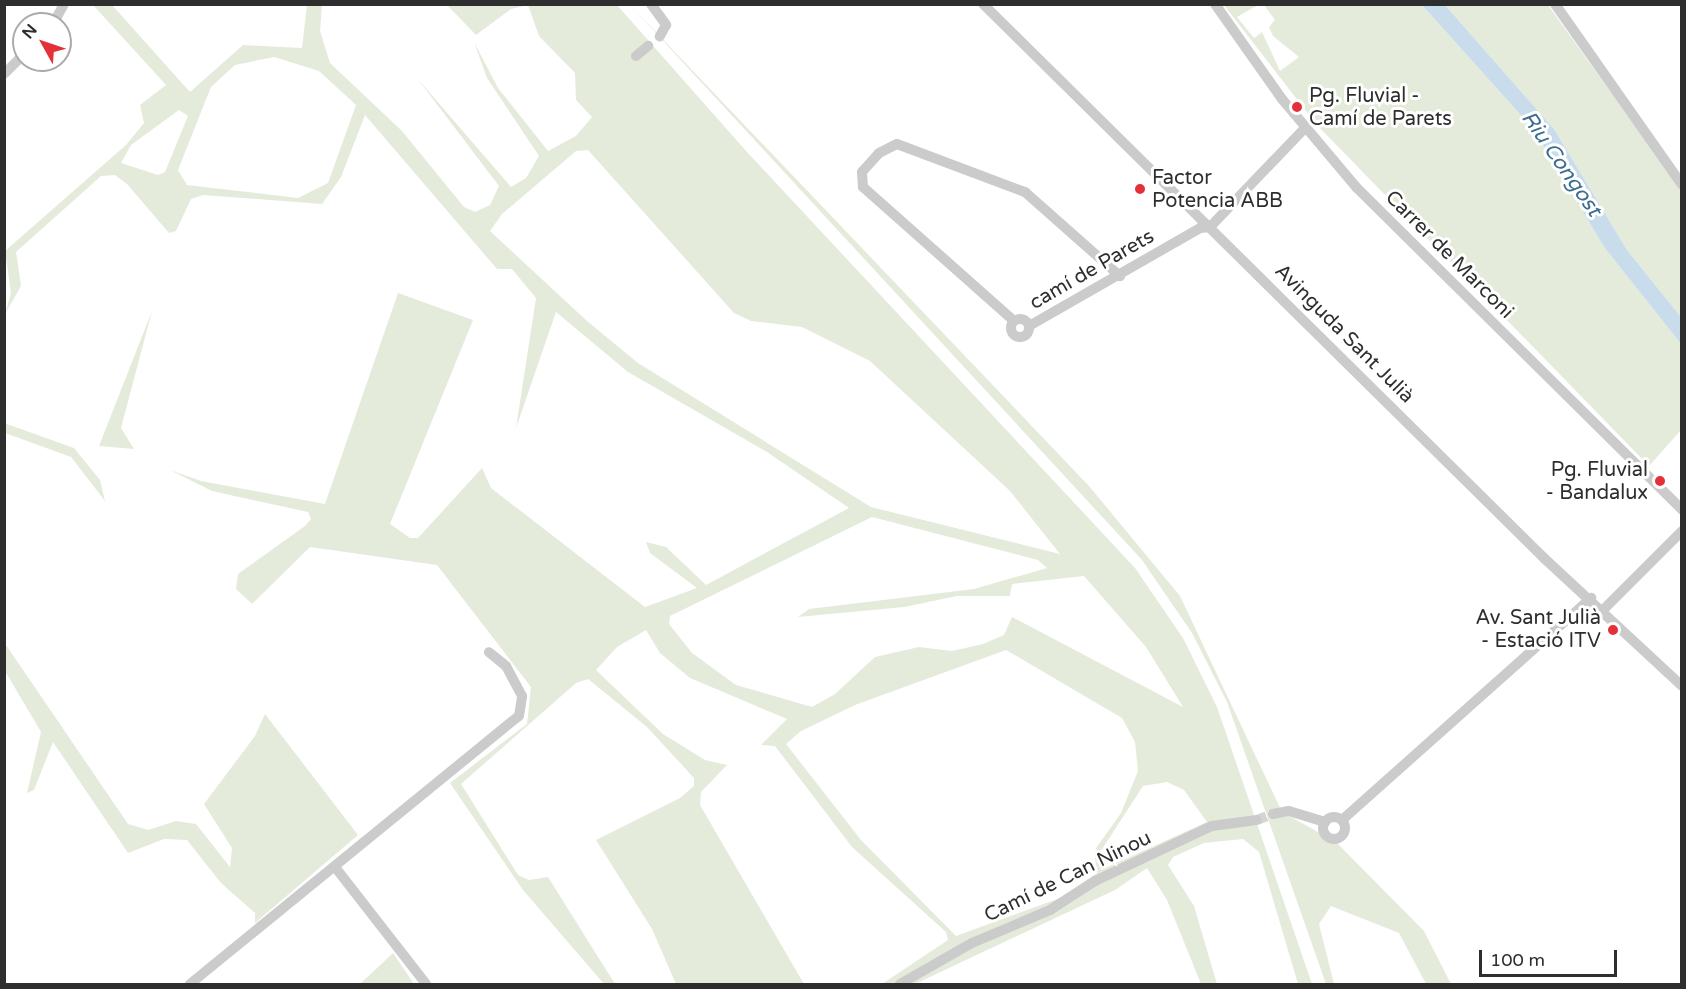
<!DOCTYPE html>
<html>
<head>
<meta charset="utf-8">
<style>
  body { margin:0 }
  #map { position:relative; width:1686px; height:989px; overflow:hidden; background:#fff; font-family:"Varela Round",sans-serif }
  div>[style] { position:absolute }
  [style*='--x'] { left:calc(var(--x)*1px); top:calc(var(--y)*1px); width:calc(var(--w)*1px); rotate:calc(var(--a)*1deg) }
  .green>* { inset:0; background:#e4ebdb }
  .water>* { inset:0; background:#c8dceb }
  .minor-tunnel>* { height:10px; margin-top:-5px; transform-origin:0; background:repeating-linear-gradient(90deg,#d5d5d5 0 10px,transparent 0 15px) }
  .minor>* { height:10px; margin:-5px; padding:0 5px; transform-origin:5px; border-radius:5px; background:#cbcbcb }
  .minor>.ring { margin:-5px; padding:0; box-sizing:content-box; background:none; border:10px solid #cbcbcb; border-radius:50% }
  .dots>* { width:16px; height:16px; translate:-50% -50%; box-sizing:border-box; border:3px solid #fff; border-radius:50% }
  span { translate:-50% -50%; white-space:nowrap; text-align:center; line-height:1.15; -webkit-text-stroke:6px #fff; paint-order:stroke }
  .poi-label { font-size:20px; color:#2e2e2e }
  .left { translate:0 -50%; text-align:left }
  .right { translate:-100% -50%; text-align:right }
  .street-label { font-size:20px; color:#2e2e2e }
  .water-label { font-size:21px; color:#3c6d90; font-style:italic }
  .frame { position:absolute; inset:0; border:6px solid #2e2e2e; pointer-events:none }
  .north { position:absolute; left:12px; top:12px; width:60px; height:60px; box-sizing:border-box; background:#fff; border:2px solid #ababab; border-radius:50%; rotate:310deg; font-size:16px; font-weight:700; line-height:24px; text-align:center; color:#2e2e2e }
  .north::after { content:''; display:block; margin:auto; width:21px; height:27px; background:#e43039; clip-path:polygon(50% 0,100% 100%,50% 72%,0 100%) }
  .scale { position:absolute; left:1479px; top:950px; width:138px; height:27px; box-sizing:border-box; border:3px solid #2e2e2e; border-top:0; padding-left:8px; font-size:18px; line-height:21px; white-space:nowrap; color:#2e2e2e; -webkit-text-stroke:4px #fff; paint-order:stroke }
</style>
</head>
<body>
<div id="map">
  <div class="green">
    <i style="clip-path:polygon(evenodd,93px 5px,112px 5px,190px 92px,243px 45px,302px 48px,307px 5px,322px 5px,320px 31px,330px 63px,402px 131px,464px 207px,475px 212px,490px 205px,499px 186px,417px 78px,511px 187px,526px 178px,539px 156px,487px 78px,474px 42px,498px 88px,548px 151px,576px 136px,592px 117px,576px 100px,575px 73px,539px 36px,528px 5px,511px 9px,476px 35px,447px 5px,617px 5px,747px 152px,1135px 568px,1183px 638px,1217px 707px,1312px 984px,1298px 984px,1259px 852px,1243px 839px,1204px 843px,1173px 857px,1168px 865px,1194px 906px,1217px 984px,1201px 984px,1167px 900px,1147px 868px,1115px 890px,915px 984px,882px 984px,948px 940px,946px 932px,852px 847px,775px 746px,761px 745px,787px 719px,690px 678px,660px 653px,646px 630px,617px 647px,596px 670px,663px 734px,705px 760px,727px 765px,701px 792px,700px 805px,804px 984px,676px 984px,652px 929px,596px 840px,680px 798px,694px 786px,694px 778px,647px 727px,588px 679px,576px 683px,461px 784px,518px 875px,529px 880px,548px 877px,615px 984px,604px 984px,523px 890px,450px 783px,527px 724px,531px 687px,437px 565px,310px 547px,252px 604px,236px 589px,238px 574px,305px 526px,311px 519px,308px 512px,212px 491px,170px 470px,201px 481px,325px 504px,398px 293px,473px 320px,390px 524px,410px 538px,418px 538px,482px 468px,491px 488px,645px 607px,697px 588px,650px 553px,646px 542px,666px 547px,706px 585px,849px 508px,767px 452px,628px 372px,556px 312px,516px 428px,536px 298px,512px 269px,497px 269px,365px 115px,341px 177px,322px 204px,203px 195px,191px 199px,176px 231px,169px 233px,127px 184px,115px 175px,101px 176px,16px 252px,21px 286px,5px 314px,11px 293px,5px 251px,126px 145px,144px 123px,140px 105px,166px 85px,93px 5px,274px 57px,319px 71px,356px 105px,328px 183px,298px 198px,187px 185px,178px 170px,211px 87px,235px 65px,274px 57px,93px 5px,179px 110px,188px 116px,165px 172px,158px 175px,121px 163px,131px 145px,179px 110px,93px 5px,588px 150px,734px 313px,751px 321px,802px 327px,870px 361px,1010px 491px,1060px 554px,871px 507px,638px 363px,587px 321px,490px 231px,502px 214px,576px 151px,588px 150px,93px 5px,872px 517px,1038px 560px,1047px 568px,974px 589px,809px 609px,798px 617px,904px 607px,957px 596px,1010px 596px,1012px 584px,1084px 576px,1146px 647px,1183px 707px,1012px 617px,1004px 635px,983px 644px,952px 651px,919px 647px,875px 657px,835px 694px,812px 707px,736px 685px,692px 653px,669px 624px,670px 616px,872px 517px,93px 5px,1006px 650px,1122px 718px,1135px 742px,1138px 771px,1121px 813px,1094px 851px,1097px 873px,1060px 898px,956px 936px,861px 840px,786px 744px,801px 731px,855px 705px,1006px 650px,93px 5px,1167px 782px,1184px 790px,1207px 822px,1101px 870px,1099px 854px,1143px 786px,1167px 782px)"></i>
    <i style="clip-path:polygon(630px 5px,1089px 486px,1180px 596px,1282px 812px,1336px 842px,1424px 931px,1451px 984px,1426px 984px,1399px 933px,1331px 906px,1319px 924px,1334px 984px,1326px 984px,1227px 702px,1192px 633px,1142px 560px)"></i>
    <i style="clip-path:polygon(1224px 5px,1258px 5px,1237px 17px,1254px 38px,1262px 32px,1280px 71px,1299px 57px,1273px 36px,1269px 27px,1275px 20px,1264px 5px,1422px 5px,1534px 130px,1604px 247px,1681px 344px,1681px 430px,1649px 466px,1316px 124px)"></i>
    <i style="clip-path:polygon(1445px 5px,1548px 5px,1681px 190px,1681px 317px,1627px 250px,1554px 129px)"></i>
    <i style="clip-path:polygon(152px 311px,121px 428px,134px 449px,99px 446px)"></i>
    <i style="clip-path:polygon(4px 423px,74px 448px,100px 480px,105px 501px,71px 457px,5px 433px)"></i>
    <i style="clip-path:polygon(4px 642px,128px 824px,148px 830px,176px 821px,196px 824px,230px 867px,232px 848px,204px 804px,255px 736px,265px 714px,358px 835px,255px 923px,255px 913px,221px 883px,187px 840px,164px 839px,128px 853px,53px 742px,34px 790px,27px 793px,41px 732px,5px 671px)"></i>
    <i style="clip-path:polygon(393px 953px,414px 984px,360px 984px)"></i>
  </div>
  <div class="water">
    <i style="clip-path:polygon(1422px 5px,1445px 5px,1554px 129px,1627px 250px,1681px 317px,1681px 344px,1604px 247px,1534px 130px)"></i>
  </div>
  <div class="minor-tunnel">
    <i style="--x:1257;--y:820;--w:17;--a:-21"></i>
  </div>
  <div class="minor">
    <i style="--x:651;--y:4;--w:26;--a:54"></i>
    <i style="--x:666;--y:25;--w:13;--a:119"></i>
    <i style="--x:983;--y:4;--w:790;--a:44.64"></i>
    <i style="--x:1545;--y:559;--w:187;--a:42.8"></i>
    <i style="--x:1215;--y:4;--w:116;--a:54.8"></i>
    <i style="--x:1282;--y:99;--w:116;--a:49.9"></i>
    <i style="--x:1357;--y:188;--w:458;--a:44.7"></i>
    <i style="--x:1555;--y:4;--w:221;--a:54.9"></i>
    <i style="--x:53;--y:24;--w:23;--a:-61"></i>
    <i style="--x:636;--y:56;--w:16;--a:-40"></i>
    <i style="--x:4;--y:74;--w:28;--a:-45"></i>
    <i class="ring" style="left:1011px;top:319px;width:8px;height:8px"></i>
    <i style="--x:1014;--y:321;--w:202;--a:-138.4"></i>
    <i style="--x:863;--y:187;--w:15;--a:-94"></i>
    <i style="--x:862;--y:172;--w:25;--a:-48"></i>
    <i style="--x:879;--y:153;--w:20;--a:-27"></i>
    <i style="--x:897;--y:144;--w:137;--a:20.6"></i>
    <i style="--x:1025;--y:192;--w:127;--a:41.5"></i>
    <i style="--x:1029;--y:326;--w:197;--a:-29.8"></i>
    <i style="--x:1200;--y:228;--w:10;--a:-6"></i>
    <i style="--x:1210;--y:227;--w:137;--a:-46.2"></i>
    <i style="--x:1604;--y:609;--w:110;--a:-45"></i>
    <i style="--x:1273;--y:814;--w:16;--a:-11"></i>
    <i style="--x:1289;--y:811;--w:38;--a:17"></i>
    <i class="ring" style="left:1323px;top:817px;width:12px;height:12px"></i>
    <i style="--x:1342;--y:820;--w:334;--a:-41.7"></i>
    <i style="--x:335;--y:867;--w:148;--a:52.1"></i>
    <i style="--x:190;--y:984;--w:424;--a:-39.2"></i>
    <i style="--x:519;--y:716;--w:20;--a:-81"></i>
    <i style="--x:522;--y:696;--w:34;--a:-118"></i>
    <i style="--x:506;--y:666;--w:22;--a:-141"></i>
    <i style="--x:900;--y:984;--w:83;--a:-29.7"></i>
    <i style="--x:972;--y:943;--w:85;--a:-22.9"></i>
    <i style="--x:1050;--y:910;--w:54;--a:-32.8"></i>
    <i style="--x:1095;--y:881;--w:129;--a:-25.2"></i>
    <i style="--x:1212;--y:826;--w:45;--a:-7.6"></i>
  </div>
  <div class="dots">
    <i style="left:1297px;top:107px;background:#e43039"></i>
    <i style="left:1140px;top:189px;background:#e43039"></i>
    <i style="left:1660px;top:481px;background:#e43039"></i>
    <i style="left:1613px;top:630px;background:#e43039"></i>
  </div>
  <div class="poi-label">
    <span class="left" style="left:1309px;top:108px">Pg. Fluvial -<br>Camí de Parets</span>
    <span class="left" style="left:1152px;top:190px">Factor<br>Potencia ABB</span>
    <span class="right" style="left:1648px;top:482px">Pg. Fluvial<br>- Bandalux</span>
    <span class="right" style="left:1601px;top:630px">Av. Sant Julià<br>- Estació ITV</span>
  </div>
  <div class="street-label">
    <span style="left:1449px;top:255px;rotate:45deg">Carrer de Marconi</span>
    <span style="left:1092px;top:270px;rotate:-30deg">camí de Parets</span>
    <span style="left:1344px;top:334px;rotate:45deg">Avinguda Sant Julià</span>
    <span style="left:1068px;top:877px;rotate:-26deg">Camí de Can Ninou</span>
  </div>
  <div class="water-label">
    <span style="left:1561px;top:164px;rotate:55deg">Riu Congost</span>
  </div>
  <div class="frame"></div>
  <div class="north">N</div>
  <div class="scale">100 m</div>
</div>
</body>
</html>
